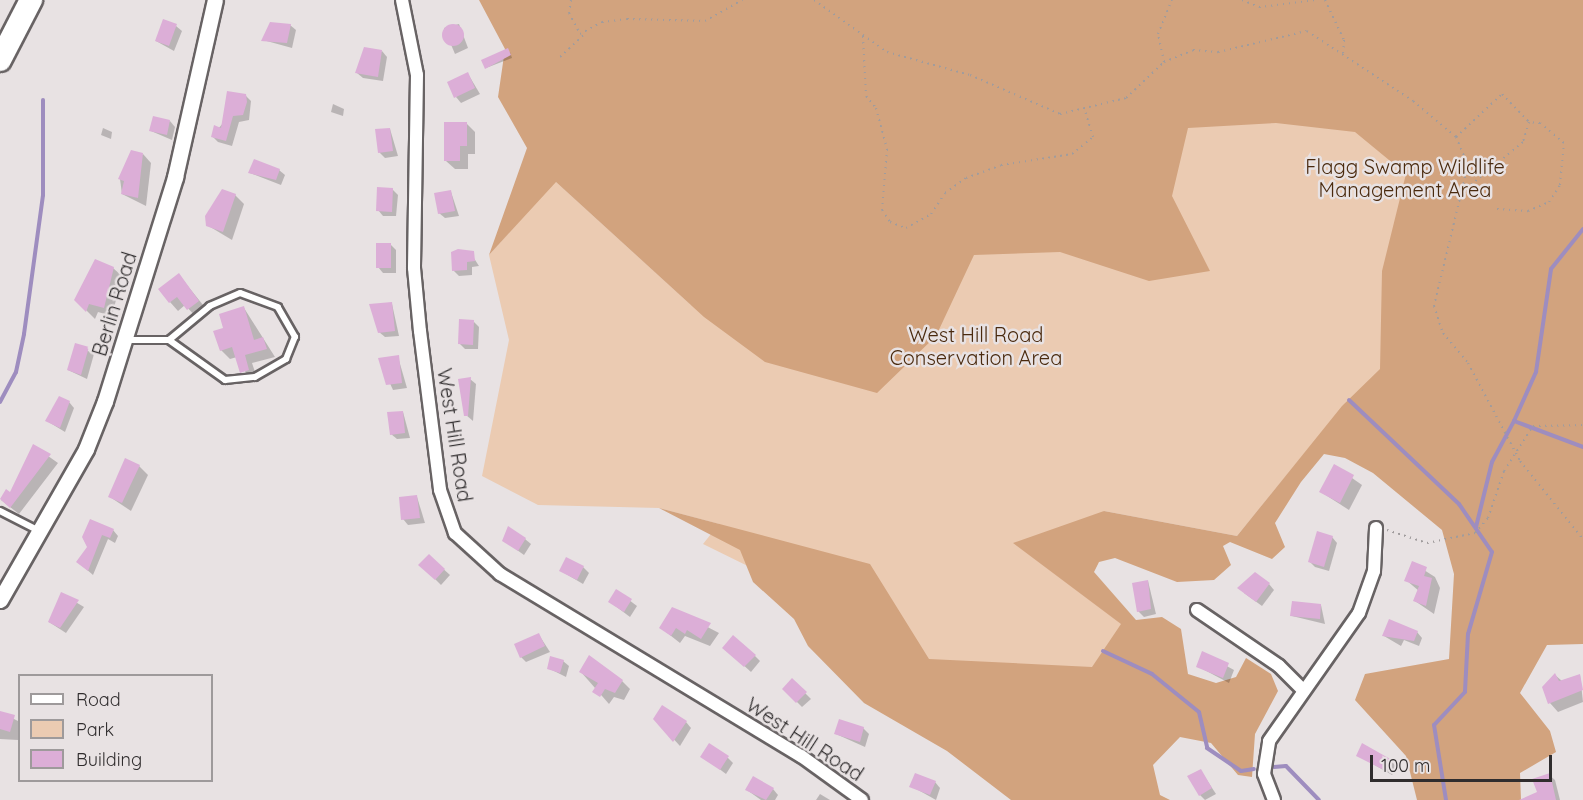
<!DOCTYPE html>
<html>
<head>
<meta charset="utf-8">
<style>
  body { margin:0 }
  #map { position:relative; width:1583px; height:800px; overflow:hidden; background:#e8e2e3; font-family:Quicksand,sans-serif }
  div>[style] { position:absolute }
  [style*='--x'] { left:calc(var(--x)*1px); top:calc(var(--y)*1px); width:calc(var(--w)*1px); rotate:calc(var(--a)*1deg) }
  .green>* { inset:0; background:#ebcbb2 }
  .forest>* { inset:0; background:#d2a37e }
  .shadow>* { inset:0; background:#0003 }
  .stream>* { height:4px; margin:-2px; padding:0 2px; transform-origin:2px; border-radius:2px; background:#9e8dbf }
  .building>* { inset:0; background:#dcaed7 }
  .round { border-radius:50% }
  .path>* { height:2px; margin-top:-1px; transform-origin:0; background:repeating-linear-gradient(90deg,#a09c9d 0 1.5px,transparent 0 6px) }
  .roads { filter:drop-shadow(2px 0 #686364) drop-shadow(-2px 0 #686364) drop-shadow(0 2px #686364) drop-shadow(0 -2px #686364) }
  .service>* { height:6px; margin:-3px; padding:0 3px; transform-origin:3px; border-radius:3px; background:#fff }
  .minor>* { height:12px; margin:-6px; padding:0 6px; transform-origin:6px; border-radius:6px; background:#fff }
  .tertiary>* { height:15px; margin:-7.5px; padding:0 7.5px; transform-origin:7.5px; border-radius:7.5px; background:#fff }
  .motorway>* { height:22px; margin:-11px; padding:0 11px; transform-origin:11px; border-radius:11px; background:#fff }
  span { translate:-50% -50%; white-space:nowrap; text-align:center; line-height:1.15; -webkit-text-stroke:5px #e8e2e3; paint-order:stroke }
  .park-label { font-size:20px; color:#4a2a0e }
  .street-label { font-size:20px; color:#302d2e }
  .legend { position:absolute; left:18px; top:674px; width:195px; height:108px; box-sizing:border-box; background:#e8e2e3; border:2px solid #9e9a9b; margin:0; padding:8px 10px; list-style:none; font-size:18px; color:#302d2e }
  .legend li { display:flex; align-items:center; gap:12px; height:30px }
  .legend b { width:30px; border:2px solid #9e9a9b }
  .scale { position:absolute; left:1370px; top:755px; width:182px; height:27px; box-sizing:border-box; border:3px solid #302d2e; border-top:0; padding-left:8px; font-size:18px; line-height:21px; white-space:nowrap; color:#302d2e; -webkit-text-stroke:4px #e8e2e3; paint-order:stroke }
</style>
</head>
<body>
<div id="map">
  <div class="green">
    <i style="clip-path:polygon(1583px 0,1583px 432px,1348px 400px,1237px 536px,1104px 511px,1046px 567px,1122px 624px,1094px 665px,1047px 772px,766px 575px,703px 544px,719px 524px,659px 508px,538px 505px,482px 476px,509px 340px,489px 255px,555px 181px,691px 305px,1046px 70px)"></i>
  </div>
  <div class="forest">
    <i style="clip-path:polygon(479px 0,1583px 0,1583px 644px,1547px 645px,1520px 693px,1550px 731px,1556px 752px,1520px 773px,1521px 800px,1417px 800px,1406px 756px,1355px 700px,1365px 674px,1449px 659px,1454px 574px,1442px 530px,1373px 473px,1345px 458px,1324px 454px,1301px 482px,1275px 523px,1285px 547px,1272px 559px,1230px 542px,1223px 546px,1231px 565px,1214px 580px,1177px 582px,1115px 558px,1099px 562px,1094px 572px,1136px 620px,1162px 617px,1181px 629px,1188px 674px,1216px 683px,1236px 677px,1246px 658px,1271px 674px,1278px 691px,1255px 734px,1252px 777px,1238px 775px,1211px 743px,1180px 737px,1153px 765px,1160px 795px,1170px 800px,1011px 800px,947px 751px,864px 703px,808px 646px,794px 619px,753px 582px,740px 550px,659px 508px,870px 564px,929px 659px,1092px 667px,1121px 624px,1013px 543px,1104px 511px,1237px 536px,1342px 406px,1380px 369px,1382px 271px,1406px 174px,1355px 132px,1276px 123px,1188px 128px,1172px 196px,1210px 271px,1149px 281px,1060px 252px,974px 255px,936px 336px,877px 393px,765px 362px,704px 317px,556px 182px,489px 255px,527px 148px,498px 97px,505px 49px)"></i>
  </div>
  <div class="shadow">
    <i style="clip-path:polygon(459px 24px,468px 48px,455px 54px,444px 28px)"></i>
    <i style="clip-path:polygon(290px 25px,296px 30px,292px 48px,263px 40px)"></i>
    <i style="clip-path:polygon(176px 26px,182px 31px,174px 51px,156px 41px)"></i>
    <i style="clip-path:polygon(382px 51px,387px 57px,383px 81px,363px 78px,357px 73px)"></i>
    <i style="clip-path:polygon(510px 52px,512px 58px,486px 68px)"></i>
    <i style="clip-path:polygon(468px 74px,480px 94px,461px 103px,456px 97px)"></i>
    <i style="clip-path:polygon(246px 96px,251px 101px,249px 120px,239px 122px,232px 146px,218px 142px,212px 136px)"></i>
    <i style="clip-path:polygon(333px 104px,344px 109px,343px 116px,331px 112px)"></i>
    <i style="clip-path:polygon(170px 121px,175px 127px,172px 140px,151px 131px)"></i>
    <i style="clip-path:polygon(467px 124px,475px 132px,475px 154px,468px 154px,468px 169px,455px 169px,446px 161px)"></i>
    <i style="clip-path:polygon(103px 128px,112px 132px,111px 139px,101px 135px)"></i>
    <i style="clip-path:polygon(390px 129px,398px 156px,385px 158px,379px 152px)"></i>
    <i style="clip-path:polygon(143px 154px,151px 163px,146px 206px,122px 194px,120px 179px)"></i>
    <i style="clip-path:polygon(279px 170px,285px 175px,281px 185px,250px 173px)"></i>
    <i style="clip-path:polygon(392px 189px,398px 195px,396px 216px,383px 216px,378px 210px)"></i>
    <i style="clip-path:polygon(451px 192px,459px 216px,445px 218px,439px 213px)"></i>
    <i style="clip-path:polygon(235px 195px,244px 204px,232px 240px,207px 225px)"></i>
    <i style="clip-path:polygon(391px 245px,396px 250px,396px 273px,383px 273px,378px 267px)"></i>
    <i style="clip-path:polygon(470px 252px,479px 266px,472px 267px,472px 275px,459px 276px,453px 270px)"></i>
    <i style="clip-path:polygon(113px 268px,122px 276px,112px 316px,98px 312px,95px 319px,76px 300px)"></i>
    <i style="clip-path:polygon(179px 275px,207px 310px,197px 318px,185px 305px,178px 311px,170px 302px)"></i>
    <i style="clip-path:polygon(392px 304px,399px 336px,385px 337px,379px 332px)"></i>
    <i style="clip-path:polygon(244px 308px,275px 357px,252px 363px,257px 378px,250px 380px,237px 357px,230px 359px,221px 350px,225px 329px)"></i>
    <i style="clip-path:polygon(474px 322px,479px 327px,478px 349px,465px 349px,459px 343px)"></i>
    <i style="clip-path:polygon(76px 345px,94px 354px,87px 379px,68px 370px)"></i>
    <i style="clip-path:polygon(398px 357px,407px 388px,393px 390px,379px 359px)"></i>
    <i style="clip-path:polygon(470px 379px,476px 384px,473px 421px,466px 415px)"></i>
    <i style="clip-path:polygon(69px 402px,74px 408px,65px 432px,47px 421px)"></i>
    <i style="clip-path:polygon(403px 412px,410px 438px,397px 439px,391px 434px)"></i>
    <i style="clip-path:polygon(34px 446px,58px 463px,19px 514px,1px 500px,6px 491px,10px 494px)"></i>
    <i style="clip-path:polygon(139px 466px,148px 475px,131px 511px,110px 497px)"></i>
    <i style="clip-path:polygon(1335px 466px,1362px 485px,1349px 510px,1321px 492px)"></i>
    <i style="clip-path:polygon(417px 497px,425px 523px,408px 525px,403px 519px)"></i>
    <i style="clip-path:polygon(113px 530px,118px 536px,115px 543px,108px 539px,93px 575px,78px 562px,89px 547px,84px 537px)"></i>
    <i style="clip-path:polygon(1332px 537px,1337px 543px,1329px 571px,1315px 567px,1310px 562px)"></i>
    <i style="clip-path:polygon(525px 539px,531px 544px,524px 555px,510px 545px)"></i>
    <i style="clip-path:polygon(429px 556px,450px 575px,441px 585px,421px 565px)"></i>
    <i style="clip-path:polygon(1413px 563px,1435px 577px,1440px 588px,1434px 614px,1415px 601px,1419px 591px,1406px 580px)"></i>
    <i style="clip-path:polygon(583px 567px,589px 573px,583px 584px,561px 571px)"></i>
    <i style="clip-path:polygon(1148px 581px,1156px 614px,1144px 617px,1138px 611px)"></i>
    <i style="clip-path:polygon(1269px 584px,1274px 590px,1262px 606px,1244px 593px)"></i>
    <i style="clip-path:polygon(617px 591px,637px 606px,630px 617px,610px 602px)"></i>
    <i style="clip-path:polygon(62px 594px,84px 607px,66px 633px,49px 622px)"></i>
    <i style="clip-path:polygon(1321px 605px,1325px 624px,1292px 616px)"></i>
    <i style="clip-path:polygon(673px 609px,719px 633px,710px 646px,685px 636px,680px 643px,661px 628px)"></i>
    <i style="clip-path:polygon(1417px 632px,1422px 638px,1419px 646px,1404px 640px,1401px 646px,1384px 636px)"></i>
    <i style="clip-path:polygon(539px 635px,550px 652px,526px 662px,521px 657px)"></i>
    <i style="clip-path:polygon(730px 653px,755px 656px,760px 661px,751px 672px)"></i>
    <i style="clip-path:polygon(1203px 653px,1234px 670px,1229px 683px,1197px 666px)"></i>
    <i style="clip-path:polygon(563px 661px,569px 666px,566px 677px,548px 668px)"></i>
    <i style="clip-path:polygon(581px 672px,622px 681px,630px 689px,624px 700px,614px 697px,609px 704px)"></i>
    <i style="clip-path:polygon(1555px 675px,1562px 681px,1580px 675px,1583px 702px,1558px 712px,1550px 703px)"></i>
    <i style="clip-path:polygon(792px 680px,811px 699px,802px 707px,784px 689px)"></i>
    <i style="clip-path:polygon(0 712px,20px 722px,18px 740px,0 739px)"></i>
    <i style="clip-path:polygon(655px 719px,686px 722px,691px 728px,680px 746px)"></i>
    <i style="clip-path:polygon(863px 728px,869px 734px,865px 747px,836px 734px)"></i>
    <i style="clip-path:polygon(1357px 755px,1391px 761px,1397px 767px,1392px 775px)"></i>
    <i style="clip-path:polygon(702px 756px,728px 758px,733px 763px,726px 774px)"></i>
    <i style="clip-path:polygon(1201px 771px,1216px 794px,1205px 800px,1200px 795px)"></i>
    <i style="clip-path:polygon(1549px 775px,1555px 780px,1560px 800px,1541px 800px)"></i>
    <i style="clip-path:polygon(935px 782px,940px 788px,936px 800px,911px 786px)"></i>
    <i style="clip-path:polygon(773px 789px,778px 795px,775px 800px,761px 800px,747px 790px)"></i>
    <i style="clip-path:polygon(820px 794px,830px 800px,816px 800px)"></i>
  </div>
  <div class="stream">
    <i style="--x:1349;--y:400;--w:151;--a:43.4"></i>
    <i style="--x:1459;--y:504;--w:58;--a:55.5"></i>
    <i style="--x:1492;--y:552;--w:85;--a:106.3"></i>
    <i style="--x:1468;--y:634;--w:58;--a:93"></i>
    <i style="--x:1465;--y:692;--w:45;--a:133.2"></i>
    <i style="--x:1434;--y:725;--w:76;--a:80.9"></i>
    <i style="--x:0;--y:402;--w:34;--a:-62"></i>
    <i style="--x:16;--y:372;--w:39;--a:-78"></i>
    <i style="--x:24;--y:334;--w:140;--a:-82.2"></i>
    <i style="--x:43;--y:195;--w:95;--a:-90"></i>
    <i style="--x:1514;--y:421;--w:54;--a:-65.8"></i>
    <i style="--x:1536;--y:372;--w:104;--a:-81.7"></i>
    <i style="--x:1551;--y:269;--w:51;--a:-51.3"></i>
    <i style="--x:1476;--y:527;--w:67;--a:-76.2"></i>
    <i style="--x:1492;--y:462;--w:47;--a:-61.8"></i>
    <i style="--x:1514;--y:421;--w:74;--a:20.6"></i>
    <i style="--x:1103;--y:651;--w:54;--a:25.1"></i>
    <i style="--x:1152;--y:674;--w:60;--a:39"></i>
    <i style="--x:1199;--y:712;--w:37;--a:77"></i>
    <i style="--x:1207;--y:748;--w:41;--a:34.1"></i>
    <i style="--x:1241;--y:771;--w:13;--a:-9"></i>
    <i style="--x:1274;--y:767;--w:12;--a:-5"></i>
    <i style="--x:1286;--y:766;--w:47;--a:45.9"></i>
  </div>
  <div class="building">
    <i style="clip-path:polygon(163px 19px,177px 24px,169px 46px,155px 41px)"></i>
    <i style="clip-path:polygon(270px 22px,291px 24px,287px 43px,261px 41px)"></i>
    <i class="round" style="left:442px;top:24px;width:22px;height:22px"></i>
    <i style="clip-path:polygon(364px 47px,382px 50px,378px 77px,355px 73px)"></i>
    <i style="clip-path:polygon(508px 48px,511px 55px,485px 69px,481px 60px)"></i>
    <i style="clip-path:polygon(468px 72px,475px 88px,454px 98px,447px 82px)"></i>
    <i style="clip-path:polygon(227px 91px,246px 94px,247px 102px,243px 115px,233px 116px,226px 141px,211px 137px,214px 125px,221px 128px)"></i>
    <i style="clip-path:polygon(153px 116px,170px 120px,167px 135px,149px 131px)"></i>
    <i style="clip-path:polygon(444px 122px,467px 122px,467px 146px,460px 146px,460px 161px,444px 161px)"></i>
    <i style="clip-path:polygon(390px 128px,393px 151px,378px 153px,375px 129px)"></i>
    <i style="clip-path:polygon(131px 150px,143px 153px,138px 198px,121px 194px,124px 181px,118px 179px)"></i>
    <i style="clip-path:polygon(254px 159px,280px 169px,276px 180px,248px 173px)"></i>
    <i style="clip-path:polygon(377px 187px,393px 188px,392px 212px,376px 211px)"></i>
    <i style="clip-path:polygon(222px 189px,236px 194px,223px 232px,206px 226px,205px 216px)"></i>
    <i style="clip-path:polygon(451px 190px,455px 211px,438px 214px,434px 193px)"></i>
    <i style="clip-path:polygon(376px 243px,391px 243px,391px 268px,376px 268px)"></i>
    <i style="clip-path:polygon(458px 249px,474px 251px,475px 261px,467px 262px,467px 270px,452px 271px,451px 252px)"></i>
    <i style="clip-path:polygon(95px 259px,114px 267px,104px 308px,89px 304px,86px 312px,74px 300px)"></i>
    <i style="clip-path:polygon(179px 273px,199px 301px,187px 310px,177px 297px,169px 303px,158px 289px)"></i>
    <i style="clip-path:polygon(392px 302px,395px 331px,378px 333px,369px 304px)"></i>
    <i style="clip-path:polygon(244px 306px,254px 340px,263px 337px,267px 349px,245px 355px,249px 370px,240px 373px,232px 347px,220px 351px,213px 331px,223px 328px,219px 314px)"></i>
    <i style="clip-path:polygon(459px 319px,474px 320px,473px 345px,458px 344px)"></i>
    <i style="clip-path:polygon(75px 343px,89px 347px,81px 375px,67px 370px)"></i>
    <i style="clip-path:polygon(399px 355px,402px 383px,386px 385px,378px 358px)"></i>
    <i style="clip-path:polygon(471px 377px,468px 416px,464px 416px,458px 379px)"></i>
    <i style="clip-path:polygon(59px 396px,70px 401px,60px 428px,45px 421px)"></i>
    <i style="clip-path:polygon(403px 411px,405px 433px,390px 435px,387px 412px)"></i>
    <i style="clip-path:polygon(33px 444px,51px 454px,10px 508px,0 499px,6px 489px,10px 492px)"></i>
    <i style="clip-path:polygon(125px 458px,140px 465px,122px 503px,108px 497px)"></i>
    <i style="clip-path:polygon(1334px 464px,1354px 475px,1340px 503px,1319px 492px)"></i>
    <i style="clip-path:polygon(417px 495px,420px 518px,401px 520px,399px 497px)"></i>
    <i style="clip-path:polygon(90px 519px,114px 529px,110px 538px,102px 535px,88px 571px,76px 562px,87px 547px,82px 537px)"></i>
    <i style="clip-path:polygon(508px 526px,526px 538px,518px 551px,502px 541px)"></i>
    <i style="clip-path:polygon(1317px 531px,1333px 536px,1324px 567px,1308px 562px)"></i>
    <i style="clip-path:polygon(429px 554px,445px 569px,435px 580px,418px 565px)"></i>
    <i style="clip-path:polygon(566px 557px,584px 566px,577px 580px,559px 571px)"></i>
    <i style="clip-path:polygon(1412px 561px,1427px 567px,1424px 576px,1432px 578px,1426px 606px,1413px 601px,1419px 586px,1404px 581px)"></i>
    <i style="clip-path:polygon(1255px 572px,1270px 583px,1256px 602px,1237px 588px)"></i>
    <i style="clip-path:polygon(1148px 580px,1151px 609px,1137px 612px,1132px 583px)"></i>
    <i style="clip-path:polygon(616px 589px,632px 599px,624px 612px,608px 602px)"></i>
    <i style="clip-path:polygon(61px 592px,79px 600px,60px 628px,48px 622px)"></i>
    <i style="clip-path:polygon(1292px 601px,1321px 604px,1320px 619px,1290px 616px)"></i>
    <i style="clip-path:polygon(672px 607px,711px 623px,701px 639px,687px 630px,685px 634px,676px 628px,671px 636px,659px 628px)"></i>
    <i style="clip-path:polygon(1389px 619px,1418px 631px,1414px 641px,1382px 636px)"></i>
    <i style="clip-path:polygon(539px 633px,545px 646px,520px 658px,514px 644px)"></i>
    <i style="clip-path:polygon(733px 635px,756px 655px,744px 667px,722px 648px)"></i>
    <i style="clip-path:polygon(1202px 651px,1229px 663px,1223px 678px,1196px 667px)"></i>
    <i style="clip-path:polygon(589px 655px,623px 680px,615px 693px,605px 689px,600px 697px,592px 692px,598px 683px,579px 672px)"></i>
    <i style="clip-path:polygon(550px 656px,564px 660px,560px 673px,547px 669px)"></i>
    <i style="clip-path:polygon(1555px 673px,1559px 681px,1580px 674px,1583px 690px,1548px 704px,1542px 687px)"></i>
    <i style="clip-path:polygon(792px 678px,807px 692px,796px 703px,782px 689px)"></i>
    <i style="clip-path:polygon(662px 705px,687px 721px,673px 742px,653px 719px)"></i>
    <i style="clip-path:polygon(0 711px,15px 715px,10px 732px,0 729px)"></i>
    <i style="clip-path:polygon(839px 719px,864px 727px,860px 742px,834px 734px)"></i>
    <i style="clip-path:polygon(709px 743px,729px 756px,720px 770px,700px 757px)"></i>
    <i style="clip-path:polygon(1362px 743px,1392px 760px,1386px 771px,1356px 756px)"></i>
    <i style="clip-path:polygon(1201px 769px,1212px 788px,1199px 796px,1187px 776px)"></i>
    <i style="clip-path:polygon(915px 773px,936px 781px,930px 795px,909px 787px)"></i>
    <i style="clip-path:polygon(1550px 773px,1556px 800px,1519px 800px,1537px 792px,1532px 779px)"></i>
    <i style="clip-path:polygon(753px 776px,774px 788px,766px 800px,745px 790px)"></i>
  </div>
  <div class="path">
    <i style="--x:571;--y:0;--w:13;--a:99"></i>
    <i style="--x:569;--y:13;--w:24;--a:62"></i>
    <i style="--x:580;--y:34;--w:25;--a:-29"></i>
    <i style="--x:602;--y:22;--w:25;--a:-7"></i>
    <i style="--x:627;--y:19;--w:78;--a:1.5"></i>
    <i style="--x:705;--y:21;--w:43;--a:-29.6"></i>
    <i style="--x:814;--y:0;--w:90;--a:35.5"></i>
    <i style="--x:887;--y:52;--w:86;--a:15.5"></i>
    <i style="--x:970;--y:75;--w:98;--a:23.4"></i>
    <i style="--x:1060;--y:114;--w:68;--a:-13.6"></i>
    <i style="--x:1126;--y:98;--w:52;--a:-43.5"></i>
    <i style="--x:1164;--y:62;--w:31;--a:-22"></i>
    <i style="--x:1193;--y:50;--w:25;--a:5"></i>
    <i style="--x:1218;--y:52;--w:91;--a:-13.3"></i>
    <i style="--x:1307;--y:31;--w:127;--a:33.4"></i>
    <i style="--x:1413;--y:101;--w:56;--a:39.9"></i>
    <i style="--x:1456;--y:137;--w:30;--a:67"></i>
    <i style="--x:1468;--y:165;--w:145;--a:103.6"></i>
    <i style="--x:1434;--y:306;--w:28;--a:72"></i>
    <i style="--x:1443;--y:333;--w:39;--a:50"></i>
    <i style="--x:1468;--y:363;--w:111;--a:62"></i>
    <i style="--x:1520;--y:461;--w:100;--a:51.1"></i>
    <i style="--x:1242;--y:0;--w:18;--a:22"></i>
    <i style="--x:1259;--y:7;--w:57;--a:-7"></i>
    <i style="--x:1325;--y:0;--w:44;--a:64.6"></i>
    <i style="--x:1344;--y:40;--w:16;--a:94"></i>
    <i style="--x:863;--y:36;--w:60;--a:87.1"></i>
    <i style="--x:866;--y:96;--w:16;--a:50"></i>
    <i style="--x:876;--y:108;--w:42;--a:75"></i>
    <i style="--x:887;--y:149;--w:61;--a:94.7"></i>
    <i style="--x:882;--y:210;--w:14;--a:56"></i>
    <i style="--x:890;--y:222;--w:17;--a:21"></i>
    <i style="--x:906;--y:228;--w:29;--a:-29"></i>
    <i style="--x:931;--y:214;--w:25;--a:-56"></i>
    <i style="--x:945;--y:193;--w:26;--a:-36"></i>
    <i style="--x:966;--y:178;--w:37;--a:-20"></i>
    <i style="--x:1001;--y:165;--w:72;--a:-8.8"></i>
    <i style="--x:1072;--y:154;--w:27;--a:-39"></i>
    <i style="--x:1093;--y:137;--w:28;--a:-107"></i>
    <i style="--x:560;--y:57;--w:35;--a:-43"></i>
    <i style="--x:1164;--y:62;--w:29;--a:-102"></i>
    <i style="--x:1158;--y:34;--w:37;--a:-68"></i>
    <i style="--x:1456;--y:137;--w:63;--a:-43.1"></i>
    <i style="--x:1502;--y:94;--w:39;--a:46"></i>
    <i style="--x:1529;--y:122;--w:21;--a:107"></i>
    <i style="--x:1523;--y:142;--w:80;--a:140.6"></i>
    <i style="--x:1497;--y:209;--w:31;--a:4"></i>
    <i style="--x:1528;--y:211;--w:23;--a:-23"></i>
    <i style="--x:1549;--y:202;--w:20;--a:-57"></i>
    <i style="--x:1560;--y:185;--w:42;--a:-84.6"></i>
    <i style="--x:1564;--y:143;--w:31;--a:-140"></i>
    <i style="--x:1540;--y:123;--w:11;--a:-175"></i>
    <i style="--x:1387;--y:530;--w:42;--a:18"></i>
    <i style="--x:1427;--y:543;--w:49;--a:-11.8"></i>
    <i style="--x:1475;--y:533;--w:20;--a:-49"></i>
    <i style="--x:1488;--y:518;--w:50;--a:-71.2"></i>
    <i style="--x:1504;--y:471;--w:54;--a:-57.2"></i>
    <i style="--x:1533;--y:426;--w:50;--a:-1.1"></i>
  </div>
  <div class="roads">
    <div class="service">
      <i style="--x:126;--y:340;--w:43;--a:0"></i>
      <i style="--x:169;--y:340;--w:69;--a:35.5"></i>
      <i style="--x:225;--y:380;--w:30;--a:-6"></i>
      <i style="--x:255;--y:377;--w:36;--a:-30"></i>
      <i style="--x:286;--y:359;--w:24;--a:-68"></i>
      <i style="--x:295;--y:337;--w:34;--a:-120"></i>
      <i style="--x:278;--y:307;--w:40;--a:-159.8"></i>
      <i style="--x:240;--y:293;--w:33;--a:157"></i>
      <i style="--x:210;--y:306;--w:53;--a:140.3"></i>
      <i style="--x:0;--y:511;--w:44;--a:27.1"></i>
    </div>
    <div class="minor">
      <i style="--x:402;--y:0;--w:76;--a:78.7"></i>
      <i style="--x:417;--y:75;--w:193;--a:90.9"></i>
      <i style="--x:414;--y:268;--w:63;--a:84.6"></i>
      <i style="--x:420;--y:331;--w:160;--a:82.8"></i>
      <i style="--x:440;--y:490;--w:46;--a:70.8"></i>
      <i style="--x:455;--y:533;--w:61;--a:42.3"></i>
      <i style="--x:500;--y:574;--w:352;--a:31.2"></i>
      <i style="--x:801;--y:756;--w:75;--a:35.8"></i>
      <i style="--x:1197;--y:610;--w:99;--a:34.3"></i>
      <i style="--x:1279;--y:666;--w:35;--a:45"></i>
      <i style="--x:1274;--y:800;--w:28;--a:-111"></i>
      <i style="--x:1264;--y:774;--w:33;--a:-81"></i>
      <i style="--x:1269;--y:741;--w:156;--a:-54.9"></i>
      <i style="--x:1359;--y:613;--w:45;--a:-70.3"></i>
      <i style="--x:1374;--y:571;--w:43;--a:-87.3"></i>
    </div>
    <div class="tertiary">
      <i style="--x:0;--y:600;--w:174;--a:-60.3"></i>
      <i style="--x:86;--y:449;--w:52;--a:-68.4"></i>
      <i style="--x:105;--y:401;--w:235;--a:-72.6"></i>
      <i style="--x:175;--y:177;--w:181;--a:-77.3"></i>
    </div>
    <div class="motorway">
      <i style="--x:0;--y:60;--w:68;--a:-62.7"></i>
    </div>
  </div>
  <div class="park-label">
    <span style="left:1405px;top:178px">Flagg Swamp Wildlife<br>Management Area</span>
    <span style="left:976px;top:346px">West Hill Road<br>Conservation Area</span>
  </div>
  <div class="street-label">
    <span style="left:114px;top:304px;rotate:-73deg">Berlin Road</span>
    <span style="left:455px;top:435px;rotate:81deg">West Hill Road</span>
    <span style="left:805px;top:739px;rotate:33deg">West Hill Road</span>
  </div>
  <ul class="legend">
  <li><b style="height:8px;background:#fff"></b>Road</li>
  <li><b style="height:16px;background:#ebcbb2"></b>Park</li>
  <li><b style="height:16px;background:#dcaed7"></b>Building</li>
  </ul>
  <div class="scale">100 m</div>
</div>
</body>
</html>
